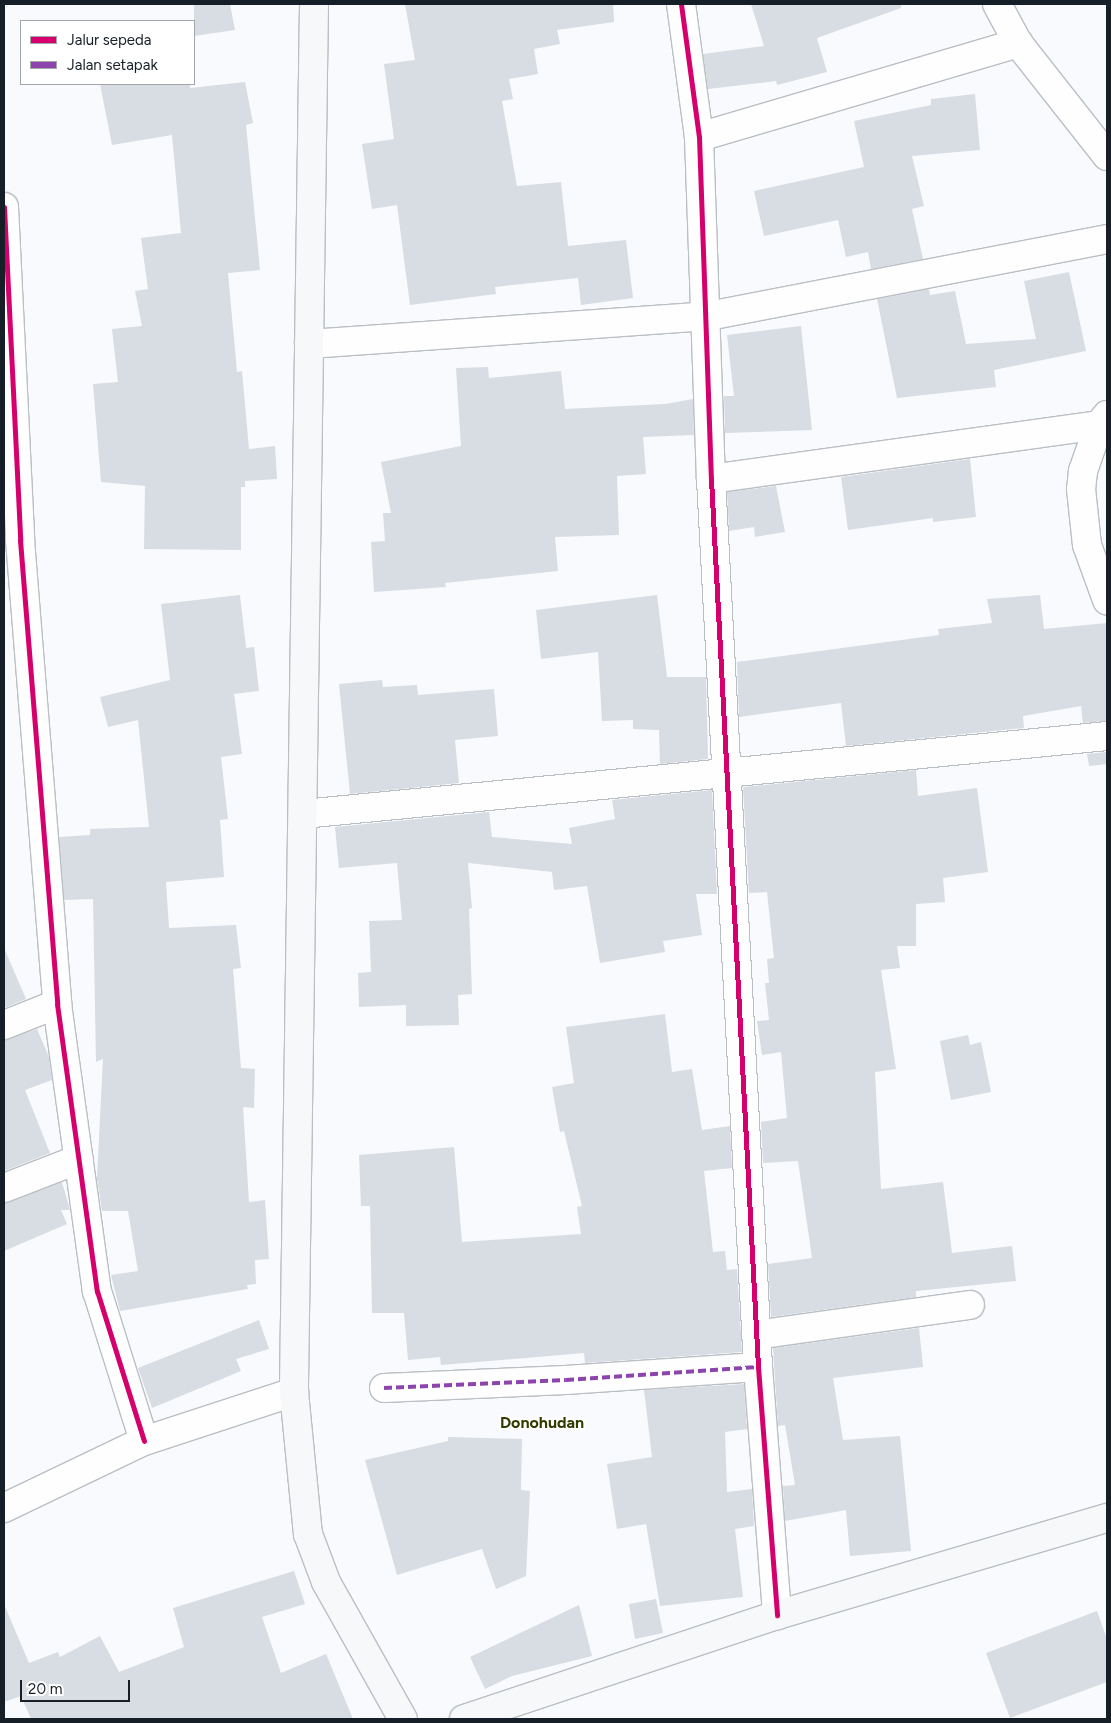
<!DOCTYPE html>
<html>
<head>
<meta charset="utf-8">
<style>
  body { margin:0 }
  #map { position:relative; width:1111px; height:1723px; overflow:hidden; background:#f8fafd; font-family:Figtree,sans-serif }
  div>[style] { position:absolute }
  [style*='--x'] { left:calc(var(--x)*1px); top:calc(var(--y)*1px); width:calc(var(--w)*1px); rotate:calc(var(--a)*1deg) }
  .building>* { inset:0; background:#d8dde3 }
  .roads { filter:drop-shadow(1px 0 #babfc4) drop-shadow(-1px 0 #babfc4) drop-shadow(0 1px #babfc4) drop-shadow(0 -1px #babfc4) }
  .minor>* { height:28px; margin:-14px; padding:0 14px; transform-origin:14px; border-radius:14px; background:#fefeff }
  .secondary>* { height:28px; margin:-14px; padding:0 14px; transform-origin:14px; border-radius:14px; background:#f6f8fa }
  .quiet>* { height:4px; margin-top:-2px; transform-origin:0; background:repeating-linear-gradient(90deg,#8e44ad 0 8px,transparent 0 12px) }
  .cycleway>* { height:5px; margin:-2.5px; padding:0 2.5px; transform-origin:2.5px; border-radius:2.5px; background:#d6006c }
  span { translate:-50% -50%; white-space:nowrap; text-align:center; line-height:1.15; -webkit-text-stroke:4px #fff; paint-order:stroke }
  .quarter-label { font-size:16px; color:#313b00; font-weight:700 }
  .frame { position:absolute; inset:0; border:5px solid #161e27; pointer-events:none }
  .legend { position:absolute; left:20px; top:20px; width:175px; height:65px; box-sizing:border-box; background:#fff; border:1px solid #a2a5a9; margin:0; padding:6px 9px; list-style:none; font-size:15px; color:#161e27 }
  .legend li { display:flex; align-items:center; gap:10px; height:25px }
  .legend b { width:25px; border:1px solid #a2a5a9 }
  .scale { position:absolute; left:20px; top:1680px; width:110px; height:22px; box-sizing:border-box; border:2px solid #161e27; border-top:0; padding-left:6px; font-size:15px; line-height:18px; white-space:nowrap; color:#161e27; -webkit-text-stroke:4px #fff; paint-order:stroke }
</style>
</head>
<body>
<div id="map">
  <div class="building">
    <i style="clip-path:polygon(194px 4px,230px 4px,235px 30px,194px 36px)"></i>
    <i style="clip-path:polygon(405px 4px,613px 4px,614px 22px,557px 30px,560px 44px,534px 49px,538px 74px,509px 79px,513px 99px,502px 101px,517px 186px,561px 182px,568px 246px,626px 240px,633px 298px,581px 305px,578px 278px,495px 287px,496px 294px,410px 305px,397px 205px,372px 209px,362px 144px,394px 139px,384px 64px,415px 60px)"></i>
    <i style="clip-path:polygon(751px 4px,901px 4px,901px 8px,817px 38px,827px 72px,777px 85px,776px 81px,708px 89px,703px 54px,764px 46px)"></i>
    <i style="clip-path:polygon(245px 82px,253px 123px,246px 125px,260px 270px,228px 273px,237px 372px,242px 371px,249px 449px,275px 446px,277px 479px,245px 481px,245px 487px,241px 487px,241px 550px,144px 549px,145px 486px,101px 482px,93px 384px,118px 382px,112px 329px,142px 326px,135px 291px,148px 289px,141px 238px,181px 233px,172px 135px,112px 145px,100px 84px,190px 84px,190px 88px)"></i>
    <i style="clip-path:polygon(975px 94px,980px 150px,912px 156px,924px 206px,912px 209px,923px 259px,871px 269px,868px 252px,846px 257px,838px 220px,764px 236px,754px 191px,864px 167px,854px 121px,931px 105px,931px 99px)"></i>
    <i style="clip-path:polygon(1069px 272px,1086px 351px,994px 370px,996px 387px,897px 398px,877px 299px,929px 289px,930px 295px,955px 291px,966px 344px,1036px 339px,1024px 281px)"></i>
    <i style="clip-path:polygon(801px 326px,812px 430px,725px 433px,724px 396px,734px 396px,727px 335px)"></i>
    <i style="clip-path:polygon(488px 367px,489px 378px,561px 371px,565px 409px,665px 404px,693px 399px,694px 435px,643px 437px,646px 474px,617px 476px,619px 535px,555px 537px,558px 571px,445px 583px,446px 587px,374px 592px,371px 542px,385px 541px,383px 513px,391px 513px,381px 462px,461px 446px,456px 368px)"></i>
    <i style="clip-path:polygon(970px 459px,976px 517px,933px 522px,933px 518px,848px 530px,841px 477px)"></i>
    <i style="clip-path:polygon(776px 486px,785px 532px,755px 537px,754px 527px,729px 531px,727px 492px)"></i>
    <i style="clip-path:polygon(240px 595px,246px 648px,254px 647px,259px 691px,234px 694px,242px 754px,221px 757px,228px 819px,220px 820px,224px 877px,166px 882px,169px 928px,236px 925px,241px 968px,233px 969px,241px 1068px,255px 1069px,254px 1108px,243px 1107px,249px 1202px,265px 1200px,269px 1259px,255px 1260px,256px 1284px,247px 1285px,248px 1289px,120px 1311px,111px 1275px,138px 1271px,128px 1211px,102px 1211px,97px 1178px,103px 1059px,96px 1062px,93px 899px,64px 900px,59px 837px,90px 835px,90px 829px,149px 827px,138px 720px,108px 727px,100px 697px,170px 680px,161px 604px)"></i>
    <i style="clip-path:polygon(657px 595px,667px 677px,706px 677px,708px 759px,660px 764px,659px 730px,633px 729px,633px 720px,602px 721px,598px 652px,541px 659px,536px 610px)"></i>
    <i style="clip-path:polygon(1040px 595px,1044px 629px,1107px 623px,1107px 721px,1083px 723px,1081px 706px,1023px 716px,1024px 728px,846px 746px,841px 703px,739px 717px,737px 662px,939px 635px,938px 629px,992px 623px,987px 599px)"></i>
    <i style="clip-path:polygon(382px 680px,383px 687px,417px 685px,418px 695px,494px 689px,498px 736px,455px 740px,459px 783px,350px 794px,339px 684px)"></i>
    <i style="clip-path:polygon(1107px 752px,1107px 764px,1089px 766px,1087px 754px)"></i>
    <i style="clip-path:polygon(916px 770px,918px 796px,977px 788px,988px 872px,943px 878px,945px 902px,916px 904px,916px 946px,897px 946px,900px 968px,881px 970px,896px 1069px,875px 1072px,881px 1189px,943px 1182px,952px 1253px,1012px 1246px,1016px 1281px,916px 1291px,916px 1297px,771px 1317px,768px 1264px,812px 1258px,798px 1161px,763px 1163px,761px 1122px,787px 1118px,781px 1052px,762px 1055px,757px 1021px,769px 1020px,765px 983px,769px 983px,767px 959px,774px 958px,767px 892px,749px 893px,743px 787px)"></i>
    <i style="clip-path:polygon(712px 790px,717px 894px,696px 894px,702px 935px,663px 941px,665px 952px,600px 963px,587px 886px,554px 890px,552px 872px,468px 863px,472px 908px,469px 909px,472px 994px,458px 995px,459px 1025px,406px 1026px,406px 1005px,359px 1007px,358px 973px,371px 972px,369px 921px,402px 920px,397px 863px,339px 868px,335px 827px,489px 812px,492px 837px,572px 844px,569px 828px,615px 819px,612px 800px)"></i>
    <i style="clip-path:polygon(4px 948px,26px 999px,4px 1008px)"></i>
    <i style="clip-path:polygon(665px 1014px,672px 1072px,692px 1069px,702px 1130px,730px 1126px,732px 1168px,704px 1171px,713px 1252px,725px 1251px,727px 1270px,737px 1269px,742px 1352px,585px 1363px,584px 1353px,441px 1365px,440px 1357px,408px 1360px,404px 1313px,372px 1313px,370px 1206px,361px 1206px,359px 1155px,454px 1147px,462px 1242px,581px 1234px,577px 1207px,582px 1206px,564px 1131px,560px 1132px,552px 1087px,574px 1083px,566px 1027px)"></i>
    <i style="clip-path:polygon(37px 1029px,49px 1057px,52px 1080px,25px 1090px,50px 1153px,4px 1171px,4px 1040px)"></i>
    <i style="clip-path:polygon(968px 1035px,970px 1045px,981px 1042px,991px 1092px,951px 1100px,940px 1041px)"></i>
    <i style="clip-path:polygon(62px 1182px,70px 1210px,61px 1210px,67px 1224px,4px 1251px,4px 1203px)"></i>
    <i style="clip-path:polygon(259px 1320px,269px 1349px,236px 1359px,241px 1371px,152px 1408px,138px 1368px)"></i>
    <i style="clip-path:polygon(919px 1328px,923px 1367px,833px 1378px,843px 1440px,900px 1436px,911px 1551px,850px 1556px,846px 1510px,785px 1521px,783px 1486px,795px 1485px,785px 1425px,778px 1426px,773px 1348px)"></i>
    <i style="clip-path:polygon(744px 1384px,747px 1429px,725px 1432px,727px 1492px,752px 1489px,754px 1526px,735px 1529px,743px 1597px,660px 1606px,646px 1524px,617px 1529px,607px 1464px,652px 1457px,644px 1390px)"></i>
    <i style="clip-path:polygon(448px 1437px,522px 1439px,521px 1490px,530px 1491px,526px 1576px,496px 1589px,482px 1549px,397px 1575px,365px 1460px,448px 1441px)"></i>
    <i style="clip-path:polygon(294px 1571px,305px 1604px,262px 1617px,281px 1673px,326px 1654px,353px 1719px,31px 1719px,21px 1696px,4px 1702px,4px 1604px,29px 1663px,58px 1652px,60px 1657px,100px 1636px,119px 1672px,184px 1647px,173px 1608px)"></i>
    <i style="clip-path:polygon(656px 1599px,663px 1633px,635px 1639px,629px 1604px)"></i>
    <i style="clip-path:polygon(579px 1605px,592px 1656px,512px 1676px,485px 1689px,470px 1657px)"></i>
    <i style="clip-path:polygon(1097px 1611px,1107px 1639px,1107px 1682px,1010px 1718px,986px 1653px)"></i>
  </div>
  <div class="roads">
    <div class="minor">
      <i style="--x:681;--y:4;--w:134;--a:82.3"></i>
      <i style="--x:699;--y:137;--w:342;--a:88"></i>
      <i style="--x:711;--y:479;--w:889;--a:86.97"></i>
      <i style="--x:758;--y:1367;--w:249;--a:85.6"></i>
      <i style="--x:997;--y:4;--w:44;--a:61.7"></i>
      <i style="--x:1018;--y:43;--w:144;--a:51.8"></i>
      <i style="--x:699;--y:137;--w:333;--a:-16.4"></i>
      <i style="--x:4;--y:207;--w:333;--a:87.2"></i>
      <i style="--x:20;--y:540;--w:465;--a:85.4"></i>
      <i style="--x:57;--y:1004;--w:290;--a:82.1"></i>
      <i style="--x:97;--y:1291;--w:157;--a:72.6"></i>
      <i style="--x:309;--y:344;--w:400;--a:-4"></i>
      <i style="--x:708;--y:316;--w:406;--a:-10.9"></i>
      <i style="--x:1107;--y:415;--w:13;--a:129"></i>
      <i style="--x:1099;--y:425;--w:49;--a:109.2"></i>
      <i style="--x:1083;--y:471;--w:18;--a:96"></i>
      <i style="--x:1081;--y:489;--w:56;--a:83.9"></i>
      <i style="--x:1087;--y:545;--w:59;--a:70"></i>
      <i style="--x:711;--y:479;--w:392;--a:-7.9"></i>
      <i style="--x:303;--y:814;--w:808;--a:-5.54"></i>
      <i style="--x:4;--y:1025;--w:57;--a:-21.6"></i>
      <i style="--x:4;--y:1188;--w:80;--a:-21.1"></i>
      <i style="--x:756;--y:1335;--w:216;--a:-8"></i>
      <i style="--x:384;--y:1388;--w:182;--a:-2.5"></i>
      <i style="--x:566;--y:1380;--w:192;--a:-3.9"></i>
      <i style="--x:4;--y:1508;--w:155;--a:-25.6"></i>
      <i style="--x:144;--y:1441;--w:158;--a:-18.1"></i>
    </div>
    <div class="secondary">
      <i style="--x:314;--y:4;--w:1388;--a:90.83"></i>
      <i style="--x:294;--y:1392;--w:143;--a:84.4"></i>
      <i style="--x:308;--y:1534;--w:51;--a:69.4"></i>
      <i style="--x:326;--y:1582;--w:157;--a:60.7"></i>
      <i style="--x:464;--y:1719;--w:330;--a:-18.4"></i>
      <i style="--x:777;--y:1615;--w:344;--a:-16.4"></i>
    </div>
  </div>
  <div class="quiet">
    <i style="--x:384;--y:1388;--w:182;--a:-2.5"></i>
    <i style="--x:566;--y:1380;--w:192;--a:-3.9"></i>
  </div>
  <div class="cycleway">
    <i style="--x:681;--y:4;--w:134;--a:82.3"></i>
    <i style="--x:699;--y:137;--w:342;--a:88"></i>
    <i style="--x:711;--y:479;--w:889;--a:86.97"></i>
    <i style="--x:758;--y:1367;--w:249;--a:85.6"></i>
    <i style="--x:4;--y:207;--w:333;--a:87.2"></i>
    <i style="--x:20;--y:540;--w:465;--a:85.4"></i>
    <i style="--x:57;--y:1004;--w:290;--a:82.1"></i>
    <i style="--x:97;--y:1291;--w:157;--a:72.6"></i>
  </div>
  <div class="quarter-label">
    <span style="left:542px;top:1423px">Donohudan</span>
  </div>
  <div class="frame"></div>
  <ul class="legend">
  <li><b style="height:6px;background:#d6006c"></b>Jalur sepeda</li>
  <li><b style="height:6px;background:#8e44ad"></b>Jalan setapak</li>
  </ul>
  <div class="scale">20 m</div>
</div>
</body>
</html>
